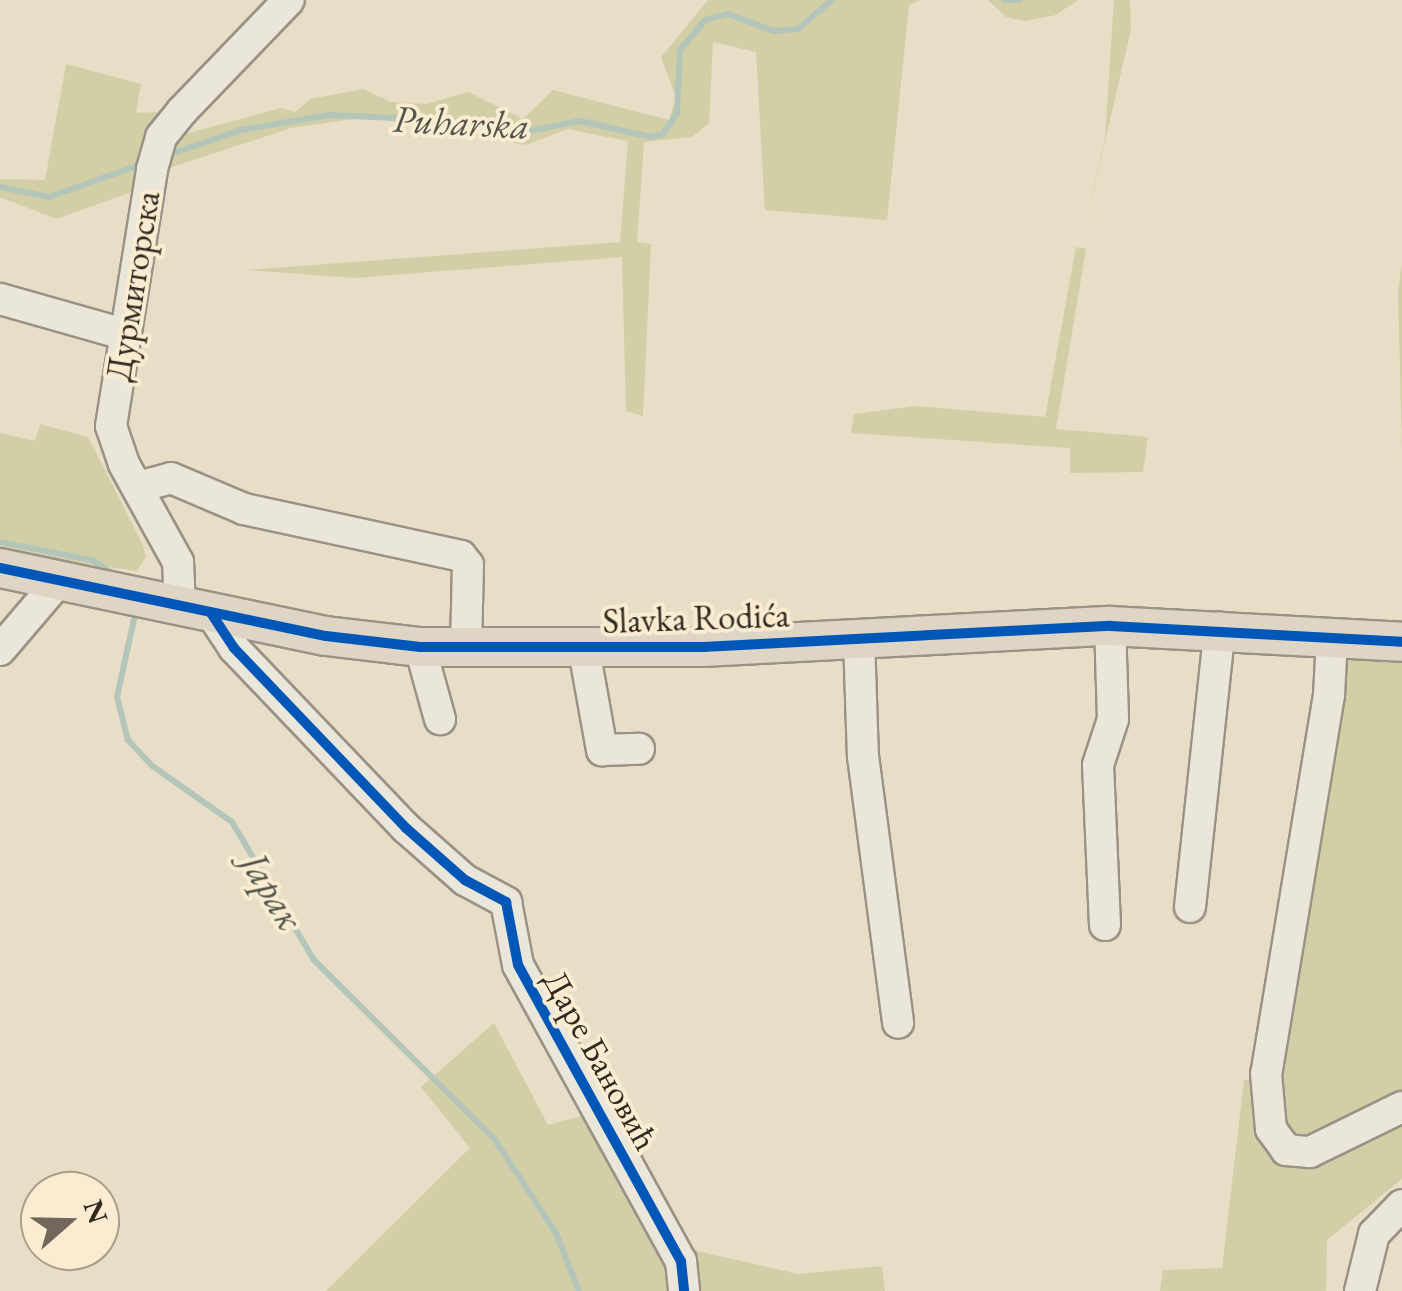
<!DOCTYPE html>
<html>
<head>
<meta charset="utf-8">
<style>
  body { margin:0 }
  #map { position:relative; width:1402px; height:1291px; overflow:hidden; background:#e8ddc6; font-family:"EB Garamond",serif }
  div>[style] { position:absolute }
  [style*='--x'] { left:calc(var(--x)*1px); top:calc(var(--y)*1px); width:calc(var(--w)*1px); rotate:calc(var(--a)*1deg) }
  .green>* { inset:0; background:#d2cea6 }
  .stream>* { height:6px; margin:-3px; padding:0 3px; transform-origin:3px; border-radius:3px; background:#b4c6b9 }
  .roads { filter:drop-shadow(2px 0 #9a9285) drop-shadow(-2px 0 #9a9285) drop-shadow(0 2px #9a9285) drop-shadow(0 -2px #9a9285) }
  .minor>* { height:30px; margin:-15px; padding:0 15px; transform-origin:15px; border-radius:15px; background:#ebe6da }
  .major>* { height:38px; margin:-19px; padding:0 19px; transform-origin:19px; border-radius:19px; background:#dfd5c5 }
  .cycleway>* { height:10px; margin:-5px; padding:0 5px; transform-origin:5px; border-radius:5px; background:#0057b8 }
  span { translate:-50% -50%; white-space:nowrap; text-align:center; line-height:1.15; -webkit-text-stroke:8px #f9ecd1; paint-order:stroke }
  .street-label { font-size:35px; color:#332720 }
  .water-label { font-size:38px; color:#53544c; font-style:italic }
  .north { position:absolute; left:20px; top:1171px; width:100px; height:100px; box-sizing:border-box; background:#f9ecd1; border:2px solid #aa9d8a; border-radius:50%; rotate:70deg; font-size:28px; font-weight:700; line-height:40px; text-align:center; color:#332720 }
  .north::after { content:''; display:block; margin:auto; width:35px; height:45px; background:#72675a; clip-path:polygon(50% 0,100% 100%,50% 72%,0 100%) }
</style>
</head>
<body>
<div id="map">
  <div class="green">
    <i style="clip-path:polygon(708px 0,921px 0,909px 5px,887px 220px,765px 210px,756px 52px,713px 42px,709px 123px,692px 137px,644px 142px,637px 242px,651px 244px,643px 416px,626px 411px,622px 257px,354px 278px,248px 270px,620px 242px,628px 141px,567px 129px,526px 145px,368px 117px,291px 128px,157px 172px,167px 139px,281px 108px,295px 112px,310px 99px,363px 89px,391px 102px,426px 104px,468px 92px,523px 119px,553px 90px,669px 120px,676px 98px,661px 57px)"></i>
    <i style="clip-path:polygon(988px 0,1078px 0,1056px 15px,1025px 21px,1006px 17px)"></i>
    <i style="clip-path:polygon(1114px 0,1130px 0,1131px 30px,1087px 219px,1105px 138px)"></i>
    <i style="clip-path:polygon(66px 64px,141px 84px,136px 113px,161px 112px,144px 141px,135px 191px,56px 219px,0 197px,0 179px,45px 180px)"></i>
    <i style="clip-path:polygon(1076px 247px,1086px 249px,1056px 429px,1148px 437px,1143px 472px,1070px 473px,1070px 448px,851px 433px,854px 414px,915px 406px,1045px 417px)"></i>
    <i style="clip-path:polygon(1402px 264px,1402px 450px,1398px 290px)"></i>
    <i style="clip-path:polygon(40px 424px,88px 437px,142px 543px,146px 557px,137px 571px,0 552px,0 433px,35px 441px)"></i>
    <i style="clip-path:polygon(1333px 653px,1402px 655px,1402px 1091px,1295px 1143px,1269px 1100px)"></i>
    <i style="clip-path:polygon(494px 1023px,548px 1125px,597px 1112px,671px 1235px,697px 1251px,798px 1274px,882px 1266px,885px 1291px,326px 1291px,470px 1148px,421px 1087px)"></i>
    <i style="clip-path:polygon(1244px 1080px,1255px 1080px,1259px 1142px,1271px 1157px,1288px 1163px,1402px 1116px,1402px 1179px,1327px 1240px,1326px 1291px,1160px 1291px,1163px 1270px,1222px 1268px)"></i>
  </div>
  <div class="stream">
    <i style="--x:1005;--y:0;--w:14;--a:0"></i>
    <i style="--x:168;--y:155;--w:77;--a:-18.9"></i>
    <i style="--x:241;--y:130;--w:89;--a:-9.7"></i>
    <i style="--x:329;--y:115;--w:112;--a:2.6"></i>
    <i style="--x:441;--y:120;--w:79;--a:9.5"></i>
    <i style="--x:519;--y:133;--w:62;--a:-11.1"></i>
    <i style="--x:580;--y:121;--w:73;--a:12.7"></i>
    <i style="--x:651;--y:137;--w:12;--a:-14"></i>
    <i style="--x:663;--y:134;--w:25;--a:-56"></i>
    <i style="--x:677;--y:113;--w:63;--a:-87.3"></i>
    <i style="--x:680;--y:50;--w:39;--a:-50"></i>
    <i style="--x:705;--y:20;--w:24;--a:-15"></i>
    <i style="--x:728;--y:14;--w:49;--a:20.3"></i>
    <i style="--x:774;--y:31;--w:24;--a:-5"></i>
    <i style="--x:798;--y:29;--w:45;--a:-40.5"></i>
    <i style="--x:0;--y:187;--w:50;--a:11.5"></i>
    <i style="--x:49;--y:197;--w:99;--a:-19.5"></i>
    <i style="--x:0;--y:542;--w:94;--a:11.1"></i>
    <i style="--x:92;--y:560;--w:31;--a:33"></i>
    <i style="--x:136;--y:610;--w:89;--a:102.3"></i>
    <i style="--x:117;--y:697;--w:44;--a:75.7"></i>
    <i style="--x:128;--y:740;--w:34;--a:47"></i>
    <i style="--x:151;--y:765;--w:99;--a:35.1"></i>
    <i style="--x:232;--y:822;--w:161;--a:59.3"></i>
    <i style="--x:314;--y:960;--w:255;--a:44.8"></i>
    <i style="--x:495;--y:1140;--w:111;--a:56.7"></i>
    <i style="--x:556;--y:1233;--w:62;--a:68.4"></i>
  </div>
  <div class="roads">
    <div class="minor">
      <i style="--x:0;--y:299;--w:129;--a:15.8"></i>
      <i style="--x:138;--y:487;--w:34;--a:-15"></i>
      <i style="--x:171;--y:478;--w:79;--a:23"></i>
      <i style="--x:244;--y:509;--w:222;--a:12.2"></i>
      <i style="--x:461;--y:556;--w:11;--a:52"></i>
      <i style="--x:468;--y:565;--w:84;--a:91.4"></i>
      <i style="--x:180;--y:607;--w:45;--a:-92.5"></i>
      <i style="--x:178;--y:562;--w:112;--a:-118.9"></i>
      <i style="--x:124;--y:464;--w:40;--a:-108.9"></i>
      <i style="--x:111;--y:426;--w:260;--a:-80.9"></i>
      <i style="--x:152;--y:169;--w:33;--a:-74"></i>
      <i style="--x:161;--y:137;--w:33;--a:-51"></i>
      <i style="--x:182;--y:111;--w:154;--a:-46.1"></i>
      <i style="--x:211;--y:613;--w:42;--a:56.7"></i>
      <i style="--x:234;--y:648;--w:249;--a:46.3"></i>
      <i style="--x:406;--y:828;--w:79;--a:41.4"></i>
      <i style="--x:465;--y:880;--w:47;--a:28.2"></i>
      <i style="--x:506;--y:902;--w:64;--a:79.2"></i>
      <i style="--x:518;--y:965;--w:338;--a:61.2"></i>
      <i style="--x:681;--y:1261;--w:30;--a:84"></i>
      <i style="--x:859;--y:638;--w:118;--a:88.1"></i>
      <i style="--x:863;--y:756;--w:269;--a:82.5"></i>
      <i style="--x:1332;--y:638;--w:57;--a:93"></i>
      <i style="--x:1329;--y:695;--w:384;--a:99.4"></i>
      <i style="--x:1266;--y:1074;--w:55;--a:84.8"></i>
      <i style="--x:1271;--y:1129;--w:26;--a:54"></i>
      <i style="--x:1286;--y:1150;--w:24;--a:5"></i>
      <i style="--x:1310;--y:1152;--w:102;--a:-26.1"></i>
      <i style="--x:420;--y:647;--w:75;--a:74.5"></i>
      <i style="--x:0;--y:650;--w:91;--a:-49.5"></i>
      <i style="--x:584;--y:650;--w:102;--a:79.8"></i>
      <i style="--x:602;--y:750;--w:37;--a:-2"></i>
      <i style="--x:1190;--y:907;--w:281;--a:-83.9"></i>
      <i style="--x:1105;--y:925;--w:160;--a:-92.5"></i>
      <i style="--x:1098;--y:765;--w:48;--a:-71.9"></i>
      <i style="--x:1113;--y:719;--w:93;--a:-91.8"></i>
      <i style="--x:1360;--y:1291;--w:59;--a:-76.2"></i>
      <i style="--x:1374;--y:1234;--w:40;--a:-46"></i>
    </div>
    <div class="major">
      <i style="--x:0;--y:568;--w:333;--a:11.8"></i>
      <i style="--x:326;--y:636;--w:95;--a:6.7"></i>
      <i style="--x:420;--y:647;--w:283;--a:0"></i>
      <i style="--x:703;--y:647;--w:408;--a:-3"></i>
      <i style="--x:1110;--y:626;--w:292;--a:3.1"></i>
    </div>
  </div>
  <div class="cycleway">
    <i style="--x:0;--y:568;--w:333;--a:11.8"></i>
    <i style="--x:326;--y:636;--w:95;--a:6.7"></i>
    <i style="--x:420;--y:647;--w:283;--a:0"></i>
    <i style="--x:703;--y:647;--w:408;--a:-3"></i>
    <i style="--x:1110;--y:626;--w:292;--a:3.1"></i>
    <i style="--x:211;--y:613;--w:42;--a:56.7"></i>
    <i style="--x:234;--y:648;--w:249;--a:46.3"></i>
    <i style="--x:406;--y:828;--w:79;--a:41.4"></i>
    <i style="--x:465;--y:880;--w:47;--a:28.2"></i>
    <i style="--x:506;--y:902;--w:64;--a:79.2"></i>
    <i style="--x:518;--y:965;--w:338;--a:61.2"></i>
    <i style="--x:681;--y:1261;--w:30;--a:84"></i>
  </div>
  <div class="street-label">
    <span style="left:133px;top:286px;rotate:-81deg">Дурмиторска</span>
    <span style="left:696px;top:618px;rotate:-2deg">Slavka Rodića</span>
    <span style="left:601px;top:1060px;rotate:61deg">Даре Бановић</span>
  </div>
  <div class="water-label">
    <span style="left:461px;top:122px;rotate:3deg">Puharska</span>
    <span style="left:273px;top:891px;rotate:59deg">Јарак</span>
  </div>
  <div class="north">N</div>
</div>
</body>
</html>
